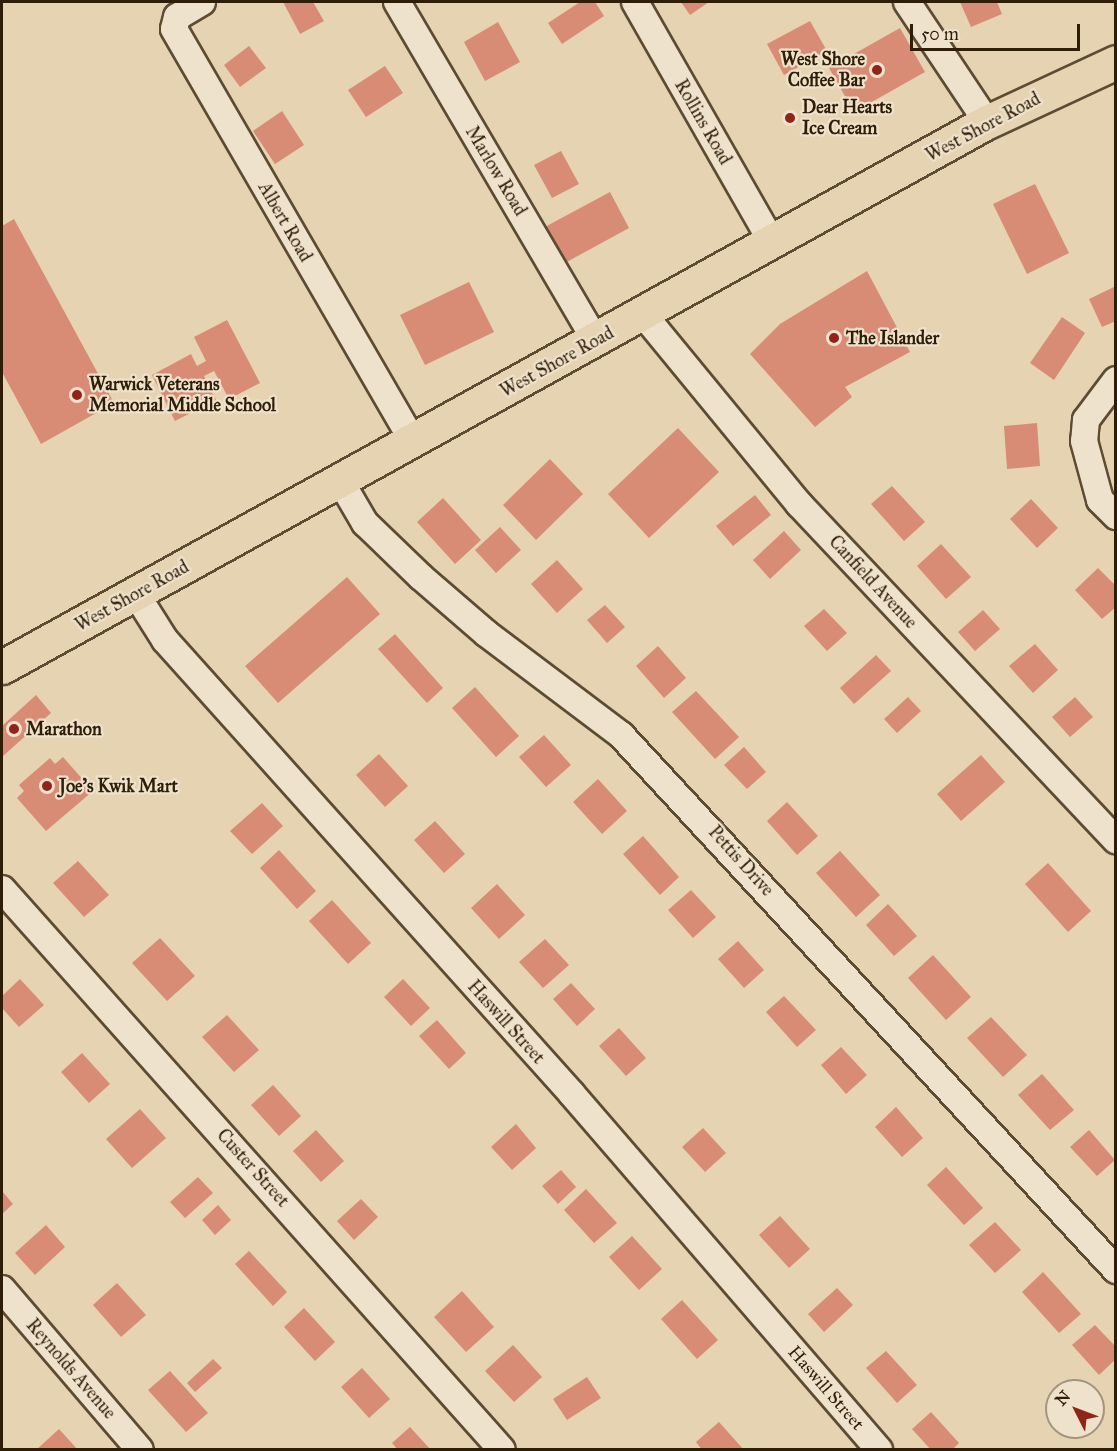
<!DOCTYPE html>
<html>
<head>
<meta charset="utf-8">
<style>
  body { margin:0 }
  #map { position:relative; width:1117px; height:1451px; overflow:hidden; background:#e6d3b2; font-family:"IM FELL Great Primer",serif }
  div>[style] { position:absolute }
  [style*='--x'] { left:calc(var(--x)*1px); top:calc(var(--y)*1px); width:calc(var(--w)*1px); rotate:calc(var(--a)*1deg) }
  .building>* { inset:0; background:#d88c75 }
  .roads { filter:drop-shadow(2px 0 #5d4b32) drop-shadow(-2px 0 #5d4b32) drop-shadow(0 2px #5d4b32) drop-shadow(0 -2px #5d4b32) }
  .street>* { height:26px; margin:-13px; padding:0 13px; transform-origin:13px; border-radius:13px; background:#efe2cd }
  .primary>* { height:33px; margin:-16.5px; padding:0 16.5px; transform-origin:16.5px; border-radius:16.5px; background:#e6d3b2 }
  .dots>* { width:16px; height:16px; translate:-50% -50%; box-sizing:border-box; border:3px solid #efe2cd; border-radius:50% }
  span { translate:-50% -50%; white-space:nowrap; text-align:center; line-height:1.15; -webkit-text-stroke:4.5px #efe2cd; paint-order:stroke }
  .poi-label { font-size:18px; color:#2f1e07; font-weight:700 }
  .right { translate:-100% -50%; text-align:right }
  .left { translate:0 -50%; text-align:left }
  .street-label { font-size:18px; color:#2f1e07 }
  .frame { position:absolute; inset:0; border:3px solid #2f1e07; pointer-events:none }
  .north { position:absolute; left:1045px; top:1379px; width:60px; height:60px; box-sizing:border-box; background:#efe2cd; border:2px solid #a2947e; border-radius:50%; rotate:312deg; font-size:16px; font-weight:700; line-height:24px; text-align:center; color:#2f1e07 }
  .north::after { content:''; display:block; margin:auto; width:21px; height:27px; background:#8f2418; clip-path:polygon(50% 0,100% 100%,50% 72%,0 100%) }
  .scale { position:absolute; left:910px; top:24px; width:170px; height:27px; box-sizing:border-box; border:3px solid #2f1e07; border-top:0; padding-left:8px; font-size:18px; line-height:21px; white-space:nowrap; color:#2f1e07; -webkit-text-stroke:4px #efe2cd; paint-order:stroke }
</style>
</head>
<body>
<div id="map">
  <div class="building">
    <i style="clip-path:polygon(283px 2px,313px 2px,324px 21px,300px 34px)"></i>
    <i style="clip-path:polygon(580px 2px,595px 2px,604px 16px,562px 44px,548px 23px)"></i>
    <i style="clip-path:polygon(681px 2px,709px 2px,690px 15px)"></i>
    <i style="clip-path:polygon(960px 2px,997px 2px,1002px 14px,971px 27px)"></i>
    <i style="clip-path:polygon(810px 21px,827px 51px,784px 75px,767px 44px)"></i>
    <i style="clip-path:polygon(498px 22px,520px 62px,485px 81px,464px 42px)"></i>
    <i style="clip-path:polygon(900px 28px,925px 72px,854px 112px,829px 68px)"></i>
    <i style="clip-path:polygon(249px 46px,266px 68px,240px 87px,224px 65px)"></i>
    <i style="clip-path:polygon(385px 66px,403px 93px,366px 117px,348px 90px)"></i>
    <i style="clip-path:polygon(282px 111px,304px 145px,275px 164px,253px 131px)"></i>
    <i style="clip-path:polygon(561px 151px,579px 184px,552px 198px,534px 165px)"></i>
    <i style="clip-path:polygon(1035px 184px,1069px 253px,1027px 274px,993px 204px)"></i>
    <i style="clip-path:polygon(610px 192px,629px 228px,563px 264px,543px 228px)"></i>
    <i style="clip-path:polygon(14px 219px,114px 403px,41px 444px,2px 372px,2px 226px)"></i>
    <i style="clip-path:polygon(867px 271px,910px 352px,845px 387px,852px 397px,815px 427px,750px 354px,780px 324px)"></i>
    <i style="clip-path:polygon(469px 282px,494px 332px,425px 365px,400px 315px)"></i>
    <i style="clip-path:polygon(1116px 286px,1116px 321px,1102px 327px,1089px 299px)"></i>
    <i style="clip-path:polygon(1062px 317px,1085px 333px,1054px 380px,1030px 363px)"></i>
    <i style="clip-path:polygon(227px 320px,260px 383px,229px 399px,214px 371px,204px 376px,216px 400px,175px 421px,152px 375px,191px 354px,197px 366px,206px 361px,194px 337px)"></i>
    <i style="clip-path:polygon(1037px 423px,1040px 466px,1007px 469px,1004px 426px)"></i>
    <i style="clip-path:polygon(678px 428px,719px 472px,649px 538px,608px 494px)"></i>
    <i style="clip-path:polygon(550px 459px,583px 494px,536px 540px,503px 505px)"></i>
    <i style="clip-path:polygon(892px 486px,925px 522px,904px 541px,871px 504px)"></i>
    <i style="clip-path:polygon(755px 495px,771px 515px,733px 546px,716px 526px)"></i>
    <i style="clip-path:polygon(443px 498px,481px 540px,455px 564px,417px 522px)"></i>
    <i style="clip-path:polygon(1031px 499px,1058px 528px,1037px 548px,1010px 519px)"></i>
    <i style="clip-path:polygon(500px 527px,521px 550px,496px 573px,475px 550px)"></i>
    <i style="clip-path:polygon(784px 531px,801px 550px,770px 579px,753px 560px)"></i>
    <i style="clip-path:polygon(941px 544px,971px 577px,946px 599px,917px 566px)"></i>
    <i style="clip-path:polygon(557px 560px,583px 589px,557px 613px,531px 584px)"></i>
    <i style="clip-path:polygon(1098px 568px,1116px 586px,1116px 607px,1102px 619px,1075px 590px)"></i>
    <i style="clip-path:polygon(347px 577px,380px 614px,278px 703px,245px 666px)"></i>
    <i style="clip-path:polygon(605px 605px,625px 627px,607px 643px,587px 620px)"></i>
    <i style="clip-path:polygon(824px 609px,847px 633px,827px 651px,804px 626px)"></i>
    <i style="clip-path:polygon(983px 610px,1000px 629px,975px 651px,958px 632px)"></i>
    <i style="clip-path:polygon(395px 634px,443px 688px,427px 703px,378px 649px)"></i>
    <i style="clip-path:polygon(1035px 644px,1058px 670px,1033px 693px,1009px 666px)"></i>
    <i style="clip-path:polygon(658px 646px,686px 678px,664px 698px,636px 666px)"></i>
    <i style="clip-path:polygon(876px 655px,891px 671px,854px 704px,840px 688px)"></i>
    <i style="clip-path:polygon(475px 687px,519px 736px,496px 757px,452px 708px)"></i>
    <i style="clip-path:polygon(696px 691px,739px 737px,715px 759px,672px 712px)"></i>
    <i style="clip-path:polygon(36px 695px,51px 713px,2px 757px,2px 726px)"></i>
    <i style="clip-path:polygon(908px 697px,921px 711px,897px 733px,884px 719px)"></i>
    <i style="clip-path:polygon(1075px 697px,1093px 717px,1070px 737px,1052px 717px)"></i>
    <i style="clip-path:polygon(544px 735px,571px 765px,546px 787px,519px 757px)"></i>
    <i style="clip-path:polygon(744px 747px,766px 772px,747px 789px,724px 765px)"></i>
    <i style="clip-path:polygon(379px 754px,408px 786px,385px 807px,356px 775px)"></i>
    <i style="clip-path:polygon(981px 755px,1005px 782px,961px 821px,937px 794px)"></i>
    <i style="clip-path:polygon(63px 757px,93px 791px,46px 831px,17px 798px,24px 791px,19px 785px,50px 758px,55px 764px)"></i>
    <i style="clip-path:polygon(598px 779px,627px 811px,602px 834px,573px 802px)"></i>
    <i style="clip-path:polygon(787px 802px,818px 836px,797px 855px,767px 821px)"></i>
    <i style="clip-path:polygon(262px 803px,283px 826px,252px 854px,230px 831px)"></i>
    <i style="clip-path:polygon(435px 821px,465px 854px,444px 873px,414px 840px)"></i>
    <i style="clip-path:polygon(643px 836px,679px 877px,660px 895px,623px 854px)"></i>
    <i style="clip-path:polygon(279px 850px,316px 891px,297px 909px,260px 868px)"></i>
    <i style="clip-path:polygon(840px 851px,880px 895px,856px 917px,816px 873px)"></i>
    <i style="clip-path:polygon(78px 861px,109px 895px,84px 917px,53px 883px)"></i>
    <i style="clip-path:polygon(1048px 863px,1091px 911px,1068px 932px,1025px 884px)"></i>
    <i style="clip-path:polygon(497px 884px,525px 915px,499px 939px,471px 908px)"></i>
    <i style="clip-path:polygon(691px 890px,716px 917px,693px 938px,668px 910px)"></i>
    <i style="clip-path:polygon(332px 900px,371px 943px,348px 964px,309px 921px)"></i>
    <i style="clip-path:polygon(888px 904px,917px 936px,894px 956px,866px 925px)"></i>
    <i style="clip-path:polygon(160px 938px,195px 976px,167px 1001px,132px 963px)"></i>
    <i style="clip-path:polygon(545px 939px,569px 965px,543px 988px,519px 962px)"></i>
    <i style="clip-path:polygon(738px 941px,764px 970px,744px 988px,718px 959px)"></i>
    <i style="clip-path:polygon(933px 955px,971px 997px,946px 1020px,908px 978px)"></i>
    <i style="clip-path:polygon(20px 979px,44px 1005px,19px 1027px,2px 1008px,2px 996px)"></i>
    <i style="clip-path:polygon(403px 979px,430px 1008px,411px 1026px,384px 997px)"></i>
    <i style="clip-path:polygon(571px 983px,595px 1009px,577px 1026px,553px 999px)"></i>
    <i style="clip-path:polygon(784px 996px,816px 1030px,797px 1047px,766px 1012px)"></i>
    <i style="clip-path:polygon(227px 1015px,259px 1050px,234px 1072px,202px 1037px)"></i>
    <i style="clip-path:polygon(991px 1017px,1027px 1055px,1003px 1077px,967px 1038px)"></i>
    <i style="clip-path:polygon(437px 1020px,466px 1053px,449px 1069px,419px 1036px)"></i>
    <i style="clip-path:polygon(619px 1028px,646px 1058px,626px 1076px,599px 1046px)"></i>
    <i style="clip-path:polygon(841px 1047px,867px 1075px,846px 1094px,821px 1065px)"></i>
    <i style="clip-path:polygon(82px 1053px,110px 1084px,89px 1103px,61px 1072px)"></i>
    <i style="clip-path:polygon(1042px 1074px,1074px 1110px,1050px 1130px,1018px 1095px)"></i>
    <i style="clip-path:polygon(273px 1085px,301px 1116px,279px 1136px,251px 1105px)"></i>
    <i style="clip-path:polygon(896px 1107px,923px 1138px,902px 1157px,875px 1127px)"></i>
    <i style="clip-path:polygon(140px 1109px,166px 1138px,132px 1168px,106px 1139px)"></i>
    <i style="clip-path:polygon(516px 1124px,536px 1148px,512px 1170px,491px 1147px)"></i>
    <i style="clip-path:polygon(703px 1128px,726px 1153px,705px 1172px,682px 1147px)"></i>
    <i style="clip-path:polygon(316px 1130px,344px 1161px,321px 1182px,293px 1151px)"></i>
    <i style="clip-path:polygon(1089px 1130px,1115px 1160px,1097px 1176px,1070px 1147px)"></i>
    <i style="clip-path:polygon(946px 1167px,983px 1208px,964px 1225px,927px 1185px)"></i>
    <i style="clip-path:polygon(561px 1170px,576px 1187px,558px 1204px,542px 1186px)"></i>
    <i style="clip-path:polygon(198px 1177px,213px 1193px,185px 1218px,170px 1202px)"></i>
    <i style="clip-path:polygon(586px 1189px,617px 1223px,594px 1243px,564px 1210px)"></i>
    <i style="clip-path:polygon(2px 1191px,13px 1204px,2px 1214px)"></i>
    <i style="clip-path:polygon(361px 1199px,378px 1217px,354px 1240px,337px 1221px)"></i>
    <i style="clip-path:polygon(218px 1205px,231px 1220px,215px 1235px,202px 1220px)"></i>
    <i style="clip-path:polygon(780px 1216px,810px 1249px,789px 1268px,759px 1235px)"></i>
    <i style="clip-path:polygon(995px 1222px,1021px 1250px,995px 1273px,969px 1245px)"></i>
    <i style="clip-path:polygon(46px 1225px,65px 1247px,35px 1275px,15px 1253px)"></i>
    <i style="clip-path:polygon(632px 1236px,662px 1269px,639px 1290px,609px 1257px)"></i>
    <i style="clip-path:polygon(249px 1251px,287px 1292px,273px 1306px,235px 1264px)"></i>
    <i style="clip-path:polygon(1043px 1272px,1081px 1314px,1059px 1333px,1022px 1292px)"></i>
    <i style="clip-path:polygon(117px 1283px,146px 1315px,121px 1337px,93px 1305px)"></i>
    <i style="clip-path:polygon(837px 1288px,853px 1305px,824px 1332px,808px 1314px)"></i>
    <i style="clip-path:polygon(462px 1291px,494px 1327px,466px 1352px,434px 1317px)"></i>
    <i style="clip-path:polygon(682px 1300px,718px 1340px,697px 1359px,661px 1319px)"></i>
    <i style="clip-path:polygon(304px 1308px,335px 1342px,315px 1361px,284px 1327px)"></i>
    <i style="clip-path:polygon(1095px 1325px,1116px 1347px,1116px 1359px,1099px 1375px,1072px 1345px)"></i>
    <i style="clip-path:polygon(513px 1345px,542px 1377px,514px 1402px,485px 1371px)"></i>
    <i style="clip-path:polygon(886px 1351px,917px 1385px,897px 1403px,866px 1368px)"></i>
    <i style="clip-path:polygon(213px 1359px,222px 1368px,195px 1392px,187px 1383px)"></i>
    <i style="clip-path:polygon(362px 1368px,390px 1399px,369px 1418px,341px 1387px)"></i>
    <i style="clip-path:polygon(170px 1371px,208px 1413px,186px 1432px,148px 1390px)"></i>
    <i style="clip-path:polygon(587px 1377px,601px 1398px,567px 1420px,553px 1399px)"></i>
    <i style="clip-path:polygon(931px 1412px,959px 1443px,952px 1450px,931px 1450px,912px 1429px)"></i>
    <i style="clip-path:polygon(719px 1422px,744px 1450px,702px 1450px,696px 1442px)"></i>
    <i style="clip-path:polygon(410px 1427px,431px 1450px,398px 1450px,392px 1443px)"></i>
    <i style="clip-path:polygon(59px 1429px,78px 1450px,36px 1450px)"></i>
  </div>
  <div class="roads">
    <div class="street">
      <i style="--x:202;--y:2;--w:29;--a:149"></i>
      <i style="--x:177;--y:17;--w:12;--a:104"></i>
      <i style="--x:174;--y:29;--w:477;--a:59.9"></i>
      <i style="--x:397;--y:2;--w:392;--a:59.6"></i>
      <i style="--x:635;--y:2;--w:276;--a:60.3"></i>
      <i style="--x:907;--y:2;--w:144;--a:56.3"></i>
      <i style="--x:643;--y:314;--w:246;--a:50.6"></i>
      <i style="--x:799;--y:504;--w:462;--a:46.7"></i>
      <i style="--x:1116;--y:380;--w:50;--a:126.9"></i>
      <i style="--x:1086;--y:420;--w:21;--a:95"></i>
      <i style="--x:1084;--y:441;--w:61;--a:74.8"></i>
      <i style="--x:1100;--y:500;--w:23;--a:45"></i>
      <i style="--x:341;--y:482;--w:48;--a:59.7"></i>
      <i style="--x:365;--y:523;--w:78;--a:44"></i>
      <i style="--x:421;--y:577;--w:87;--a:40.8"></i>
      <i style="--x:487;--y:634;--w:168;--a:37"></i>
      <i style="--x:621;--y:735;--w:729;--a:47.22"></i>
      <i style="--x:136;--y:594;--w:54;--a:57.8"></i>
      <i style="--x:165;--y:640;--w:610;--a:48.12"></i>
      <i style="--x:572;--y:1094;--w:470;--a:49.2"></i>
      <i style="--x:2;--y:889;--w:751;--a:48.29"></i>
      <i style="--x:2;--y:1289;--w:212;--a:49.4"></i>
    </div>
    <div class="primary">
      <i style="--x:2;--y:667;--w:1126;--a:-28.96"></i>
      <i style="--x:987;--y:122;--w:142;--a:-24.9"></i>
    </div>
  </div>
  <div class="dots">
    <i style="left:877px;top:70px;background:#8f2418"></i>
    <i style="left:790px;top:118px;background:#8f2418"></i>
    <i style="left:834px;top:338px;background:#8f2418"></i>
    <i style="left:77px;top:395px;background:#8f2418"></i>
    <i style="left:14px;top:729px;background:#8f2418"></i>
    <i style="left:47px;top:786px;background:#8f2418"></i>
  </div>
  <div class="poi-label">
    <span class="right" style="left:865px;top:70px">West Shore<br>Coffee Bar</span>
    <span class="left" style="left:802px;top:118px">Dear Hearts<br>Ice Cream</span>
    <span class="left" style="left:846px;top:338px">The Islander</span>
    <span class="left" style="left:89px;top:395px">Warwick Veterans<br>Memorial Middle School</span>
    <span class="left" style="left:26px;top:729px">Marathon</span>
    <span class="left" style="left:59px;top:786px">Joe's Kwik Mart</span>
  </div>
  <div class="street-label">
    <span style="left:703px;top:122px;rotate:60deg">Rollins Road</span>
    <span style="left:983px;top:127px;rotate:-28deg">West Shore Road</span>
    <span style="left:496px;top:171px;rotate:59deg">Marlow Road</span>
    <span style="left:285px;top:222px;rotate:60deg">Albert Road</span>
    <span style="left:557px;top:362px;rotate:-29deg">West Shore Road</span>
    <span style="left:873px;top:582px;rotate:47deg">Canfield Avenue</span>
    <span style="left:132px;top:596px;rotate:-29deg">West Shore Road</span>
    <span style="left:741px;top:861px;rotate:48deg">Pettis Drive</span>
    <span style="left:506px;top:1022px;rotate:48deg">Haswill Street</span>
    <span style="left:253px;top:1168px;rotate:48deg">Custer Street</span>
    <span style="left:71px;top:1369px;rotate:49deg">Reynolds Avenue</span>
    <span style="left:826px;top:1388px;rotate:49deg">Haswill Street</span>
  </div>
  <div class="frame"></div>
  <div class="north">N</div>
  <div class="scale">50 m</div>
</div>
</body>
</html>
